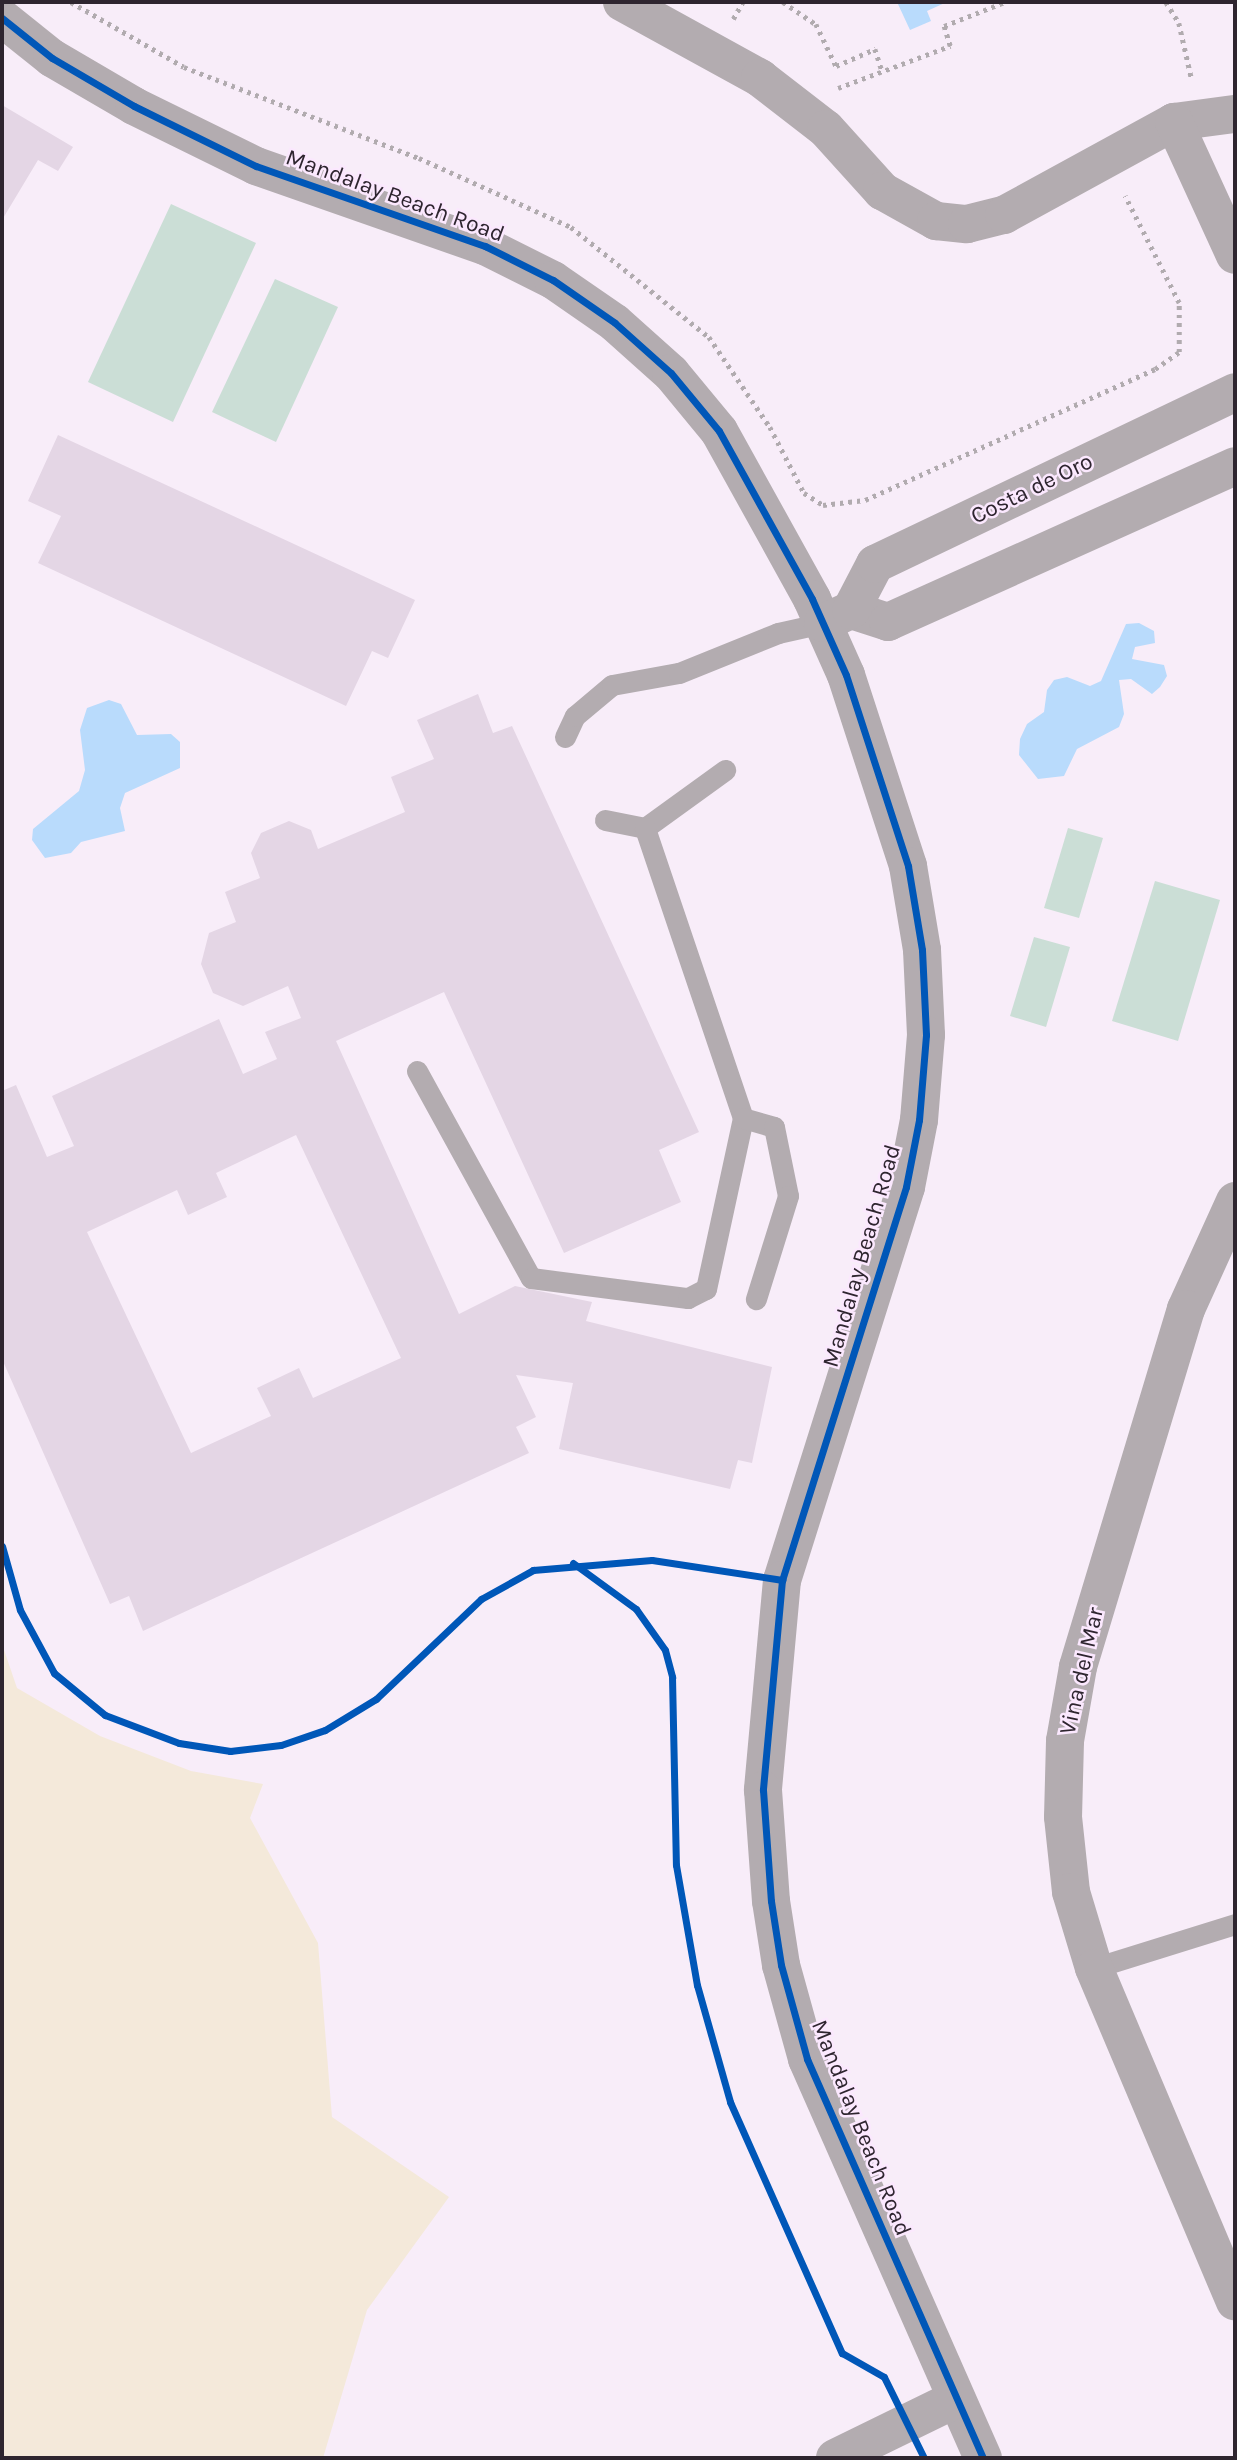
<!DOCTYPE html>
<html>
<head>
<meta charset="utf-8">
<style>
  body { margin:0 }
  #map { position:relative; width:1237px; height:2460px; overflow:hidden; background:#f8edf9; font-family:Karla,sans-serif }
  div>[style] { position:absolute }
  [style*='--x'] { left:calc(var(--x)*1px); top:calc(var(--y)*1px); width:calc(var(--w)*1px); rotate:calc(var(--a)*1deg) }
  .green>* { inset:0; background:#cbded6 }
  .sand>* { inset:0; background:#f4e9da }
  .water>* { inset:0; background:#b9dbfc }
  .building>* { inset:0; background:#e4d6e5 }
  .path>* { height:4.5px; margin-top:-2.25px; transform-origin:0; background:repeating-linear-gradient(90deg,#b1abaf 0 3.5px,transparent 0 8.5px) }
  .lane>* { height:21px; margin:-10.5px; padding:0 10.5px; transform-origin:10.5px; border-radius:10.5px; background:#b3acb0 }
  .street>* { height:38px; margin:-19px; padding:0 19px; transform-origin:19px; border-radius:19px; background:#b3acb0 }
  .cycleway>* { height:7px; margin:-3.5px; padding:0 3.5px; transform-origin:3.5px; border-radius:3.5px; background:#0057b8 }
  span { translate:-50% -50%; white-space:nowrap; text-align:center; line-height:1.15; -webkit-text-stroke:5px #fbe8fe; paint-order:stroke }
  .street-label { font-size:23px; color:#2e252f }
  .frame { position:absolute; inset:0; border:4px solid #2e252f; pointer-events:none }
</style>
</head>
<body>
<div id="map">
  <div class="green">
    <i style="clip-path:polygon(171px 204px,256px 243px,173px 422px,88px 382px)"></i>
    <i style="clip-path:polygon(275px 279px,338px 307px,276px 442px,212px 412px)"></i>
    <i style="clip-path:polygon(1068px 828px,1103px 838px,1079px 918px,1044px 908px)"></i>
    <i style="clip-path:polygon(1155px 881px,1220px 900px,1178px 1041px,1112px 1021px)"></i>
    <i style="clip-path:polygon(1034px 937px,1070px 947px,1046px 1027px,1010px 1016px)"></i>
  </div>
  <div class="sand">
    <i style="clip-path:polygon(2px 1644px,17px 1688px,100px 1736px,191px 1771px,263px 1784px,250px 1818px,318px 1943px,332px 2117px,449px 2197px,367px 2310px,323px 2458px,2px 2458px)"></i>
  </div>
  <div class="water">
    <i style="clip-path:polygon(897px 2px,947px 2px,927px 11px,931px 21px,910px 30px)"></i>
    <i style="clip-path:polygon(1139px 623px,1154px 631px,1155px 643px,1135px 647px,1132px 659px,1164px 665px,1167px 676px,1160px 687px,1152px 694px,1131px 679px,1119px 680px,1124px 714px,1119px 727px,1077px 749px,1064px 776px,1038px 779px,1019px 755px,1020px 739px,1027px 724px,1044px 712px,1047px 690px,1054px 680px,1067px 677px,1090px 686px,1101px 681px,1126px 624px)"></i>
    <i style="clip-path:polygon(109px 700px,121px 704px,137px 735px,171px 734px,180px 742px,180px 768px,125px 793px,120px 808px,125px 831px,81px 842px,71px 853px,45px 858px,32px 840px,33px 829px,79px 791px,85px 770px,80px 730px,87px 708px)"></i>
  </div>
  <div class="building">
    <i style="clip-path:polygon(2px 105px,73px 147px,58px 171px,38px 160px,2px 220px)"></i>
    <i style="clip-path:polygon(58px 435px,415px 600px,388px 658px,372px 651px,346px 706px,38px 563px,61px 516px,28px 501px)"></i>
    <i style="clip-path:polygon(evenodd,478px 694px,493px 733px,512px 726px,699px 1132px,659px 1150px,681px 1202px,564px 1253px,444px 992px,336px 1041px,459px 1314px,515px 1286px,592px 1302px,586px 1321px,772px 1367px,752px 1463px,738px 1460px,730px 1489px,559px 1449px,573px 1383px,516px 1375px,536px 1417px,516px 1427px,529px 1453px,143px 1631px,129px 1596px,110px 1604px,2px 1359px,2px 1091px,16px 1085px,47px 1157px,74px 1146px,52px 1096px,219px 1019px,243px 1074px,277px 1059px,265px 1032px,301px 1018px,288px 986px,243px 1006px,213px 993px,201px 964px,209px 933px,236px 922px,225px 892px,260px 878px,251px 853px,261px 833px,289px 821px,311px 830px,318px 849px,405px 812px,391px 777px,434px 759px,417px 720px,478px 694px,296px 1135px,401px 1358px,313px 1398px,299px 1368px,257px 1388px,271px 1416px,191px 1453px,87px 1232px,177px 1190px,188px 1215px,227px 1197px,216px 1173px,296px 1135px)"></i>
  </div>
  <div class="path">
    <i style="--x:71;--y:2;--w:130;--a:29.9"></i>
    <i style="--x:184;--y:67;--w:252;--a:21.2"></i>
    <i style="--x:419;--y:158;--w:167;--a:24.4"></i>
    <i style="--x:571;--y:227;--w:176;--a:38.6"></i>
    <i style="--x:709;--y:337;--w:109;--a:55.9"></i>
    <i style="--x:770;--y:427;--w:74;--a:62.7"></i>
    <i style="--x:804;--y:493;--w:22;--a:32"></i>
    <i style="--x:823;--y:505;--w:42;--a:-6.8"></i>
    <i style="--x:865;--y:500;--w:318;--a:-24.3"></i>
    <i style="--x:1155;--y:369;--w:29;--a:-35"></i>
    <i style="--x:1179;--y:352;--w:49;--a:-90"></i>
    <i style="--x:1179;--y:303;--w:120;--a:-116.8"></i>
    <i style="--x:783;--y:2;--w:40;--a:34"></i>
    <i style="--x:816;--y:24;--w:47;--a:64.5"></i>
    <i style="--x:836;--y:66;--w:43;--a:-23.6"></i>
    <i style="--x:875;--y:49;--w:22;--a:72"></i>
    <i style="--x:1166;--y:2;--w:25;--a:58"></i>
    <i style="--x:1179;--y:23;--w:58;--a:77.2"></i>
    <i style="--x:733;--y:19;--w:20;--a:-60"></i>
    <i style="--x:838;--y:88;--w:120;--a:-20.6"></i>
    <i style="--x:950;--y:46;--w:21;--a:-107"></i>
    <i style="--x:944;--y:26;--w:66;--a:-21.5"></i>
  </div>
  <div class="lane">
    <i style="--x:565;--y:737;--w:23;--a:-65"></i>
    <i style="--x:575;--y:716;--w:48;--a:-40"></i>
    <i style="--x:612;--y:685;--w:68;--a:-10.2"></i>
    <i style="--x:679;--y:673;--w:107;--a:-22"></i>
    <i style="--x:778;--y:633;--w:46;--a:-12.5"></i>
    <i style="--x:605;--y:820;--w:41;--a:11.3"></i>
    <i style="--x:645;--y:828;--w:99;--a:-35.9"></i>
    <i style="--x:417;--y:1071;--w:236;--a:61.2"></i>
    <i style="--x:531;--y:1278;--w:158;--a:7.3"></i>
    <i style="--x:688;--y:1298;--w:20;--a:-27"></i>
    <i style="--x:706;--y:1289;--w:175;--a:-77.8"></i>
    <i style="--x:743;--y:1118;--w:306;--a:-108.7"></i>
    <i style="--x:743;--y:1118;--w:32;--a:16"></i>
    <i style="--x:774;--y:1127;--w:70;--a:78.5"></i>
    <i style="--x:788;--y:1196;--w:108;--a:107.3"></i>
    <i style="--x:1094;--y:1968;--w:148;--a:-17.3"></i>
  </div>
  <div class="street">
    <i style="--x:622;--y:2;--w:158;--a:28.8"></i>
    <i style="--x:760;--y:78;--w:83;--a:37.7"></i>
    <i style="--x:826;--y:129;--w:84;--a:47.9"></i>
    <i style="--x:882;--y:191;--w:62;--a:29.1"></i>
    <i style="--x:936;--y:221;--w:31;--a:6"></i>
    <i style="--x:967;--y:224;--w:38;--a:-14"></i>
    <i style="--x:1004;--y:215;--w:194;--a:-28.7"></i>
    <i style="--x:1174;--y:122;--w:62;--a:-7.5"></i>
    <i style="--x:2;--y:18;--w:64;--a:38.7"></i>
    <i style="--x:52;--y:58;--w:95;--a:30.3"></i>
    <i style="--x:134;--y:106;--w:136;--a:26.2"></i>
    <i style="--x:256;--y:166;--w:243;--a:19.3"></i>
    <i style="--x:485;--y:246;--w:76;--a:26.6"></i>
    <i style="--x:553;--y:280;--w:75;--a:34.7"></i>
    <i style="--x:615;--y:323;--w:75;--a:41.8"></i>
    <i style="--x:671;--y:373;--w:75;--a:50.4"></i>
    <i style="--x:719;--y:431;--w:192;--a:61"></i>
    <i style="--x:812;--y:599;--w:83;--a:65.9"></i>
    <i style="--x:846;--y:675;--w:201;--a:72"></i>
    <i style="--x:908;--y:866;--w:85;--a:80.5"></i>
    <i style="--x:922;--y:950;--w:85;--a:87.3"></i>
    <i style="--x:926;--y:1035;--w:85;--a:94.7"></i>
    <i style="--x:919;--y:1120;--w:68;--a:101"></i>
    <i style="--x:906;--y:1187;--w:412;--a:107.5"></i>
    <i style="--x:782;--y:1580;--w:211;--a:95.2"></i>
    <i style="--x:763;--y:1790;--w:111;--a:85.9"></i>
    <i style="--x:771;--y:1901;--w:65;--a:81.1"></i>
    <i style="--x:781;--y:1965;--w:98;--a:74.5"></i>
    <i style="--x:807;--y:2059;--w:436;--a:66.2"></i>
    <i style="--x:1174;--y:122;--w:146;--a:65.4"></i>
    <i style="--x:851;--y:610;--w:39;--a:18"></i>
    <i style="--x:888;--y:622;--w:380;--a:-24.2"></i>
    <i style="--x:823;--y:623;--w:31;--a:-25"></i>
    <i style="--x:851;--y:610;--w:52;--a:-62.4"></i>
    <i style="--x:875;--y:564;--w:399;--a:-25.5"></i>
    <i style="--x:1235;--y:1201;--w:119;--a:114.4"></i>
    <i style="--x:1186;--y:1309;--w:374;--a:106.8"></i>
    <i style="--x:1078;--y:1667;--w:75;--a:100"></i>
    <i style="--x:1065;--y:1741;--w:76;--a:91.5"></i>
    <i style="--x:1063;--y:1817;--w:75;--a:83.9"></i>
    <i style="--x:1071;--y:1892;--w:79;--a:73.2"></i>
    <i style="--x:1094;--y:1968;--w:362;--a:67.1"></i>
    <i style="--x:835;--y:2458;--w:132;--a:-26"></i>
  </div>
  <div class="cycleway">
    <i style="--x:2;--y:18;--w:64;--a:38.7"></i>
    <i style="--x:52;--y:58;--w:95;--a:30.3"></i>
    <i style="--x:134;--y:106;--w:136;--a:26.2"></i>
    <i style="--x:256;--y:166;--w:243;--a:19.3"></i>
    <i style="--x:485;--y:246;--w:76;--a:26.6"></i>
    <i style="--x:553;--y:280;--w:75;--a:34.7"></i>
    <i style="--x:615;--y:323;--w:75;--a:41.8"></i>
    <i style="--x:671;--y:373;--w:75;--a:50.4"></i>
    <i style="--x:719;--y:431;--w:192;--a:61"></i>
    <i style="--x:812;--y:599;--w:83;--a:65.9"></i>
    <i style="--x:846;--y:675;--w:201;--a:72"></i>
    <i style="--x:908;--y:866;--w:85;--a:80.5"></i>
    <i style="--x:922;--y:950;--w:85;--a:87.3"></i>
    <i style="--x:926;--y:1035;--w:85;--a:94.7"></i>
    <i style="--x:919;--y:1120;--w:68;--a:101"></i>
    <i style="--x:906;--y:1187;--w:412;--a:107.5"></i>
    <i style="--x:782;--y:1580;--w:211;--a:95.2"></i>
    <i style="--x:763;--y:1790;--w:111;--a:85.9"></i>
    <i style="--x:771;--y:1901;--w:65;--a:81.1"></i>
    <i style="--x:781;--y:1965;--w:98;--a:74.5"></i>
    <i style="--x:807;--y:2059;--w:436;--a:66.2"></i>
    <i style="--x:2;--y:1546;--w:66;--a:74.3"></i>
    <i style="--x:20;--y:1610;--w:72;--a:61.6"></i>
    <i style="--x:54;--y:1673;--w:66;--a:39.5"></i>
    <i style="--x:105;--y:1715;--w:79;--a:20.7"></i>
    <i style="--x:179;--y:1743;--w:52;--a:8.9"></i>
    <i style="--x:230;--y:1751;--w:51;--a:-6.7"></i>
    <i style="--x:281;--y:1745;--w:46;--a:-18.8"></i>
    <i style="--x:325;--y:1730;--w:60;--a:-31.3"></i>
    <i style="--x:376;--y:1699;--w:145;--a:-43.6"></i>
    <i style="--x:481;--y:1599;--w:60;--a:-29.1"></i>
    <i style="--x:533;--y:1570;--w:119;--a:-4.8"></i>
    <i style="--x:652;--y:1560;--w:132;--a:8.7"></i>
    <i style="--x:573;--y:1563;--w:78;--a:36.1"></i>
    <i style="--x:636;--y:1609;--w:50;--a:54.7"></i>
    <i style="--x:665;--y:1650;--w:28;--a:75"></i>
    <i style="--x:672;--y:1677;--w:188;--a:88.8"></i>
    <i style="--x:676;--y:1865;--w:122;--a:80.1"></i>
    <i style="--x:697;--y:1985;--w:122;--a:74.2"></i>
    <i style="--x:730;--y:2102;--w:275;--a:66"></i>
    <i style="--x:842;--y:2353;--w:48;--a:29.7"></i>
    <i style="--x:884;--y:2377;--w:90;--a:63.7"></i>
  </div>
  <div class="street-label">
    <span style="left:395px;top:196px;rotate:20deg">Mandalay Beach Road</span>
    <span style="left:1032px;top:489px;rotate:-26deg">Costa de Oro</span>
    <span style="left:862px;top:1256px;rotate:-74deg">Mandalay Beach Road</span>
    <span style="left:1082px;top:1671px;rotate:-77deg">Vina del Mar</span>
    <span style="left:861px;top:2128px;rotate:68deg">Mandalay Beach Road</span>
  </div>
  <div class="frame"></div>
</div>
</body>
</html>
